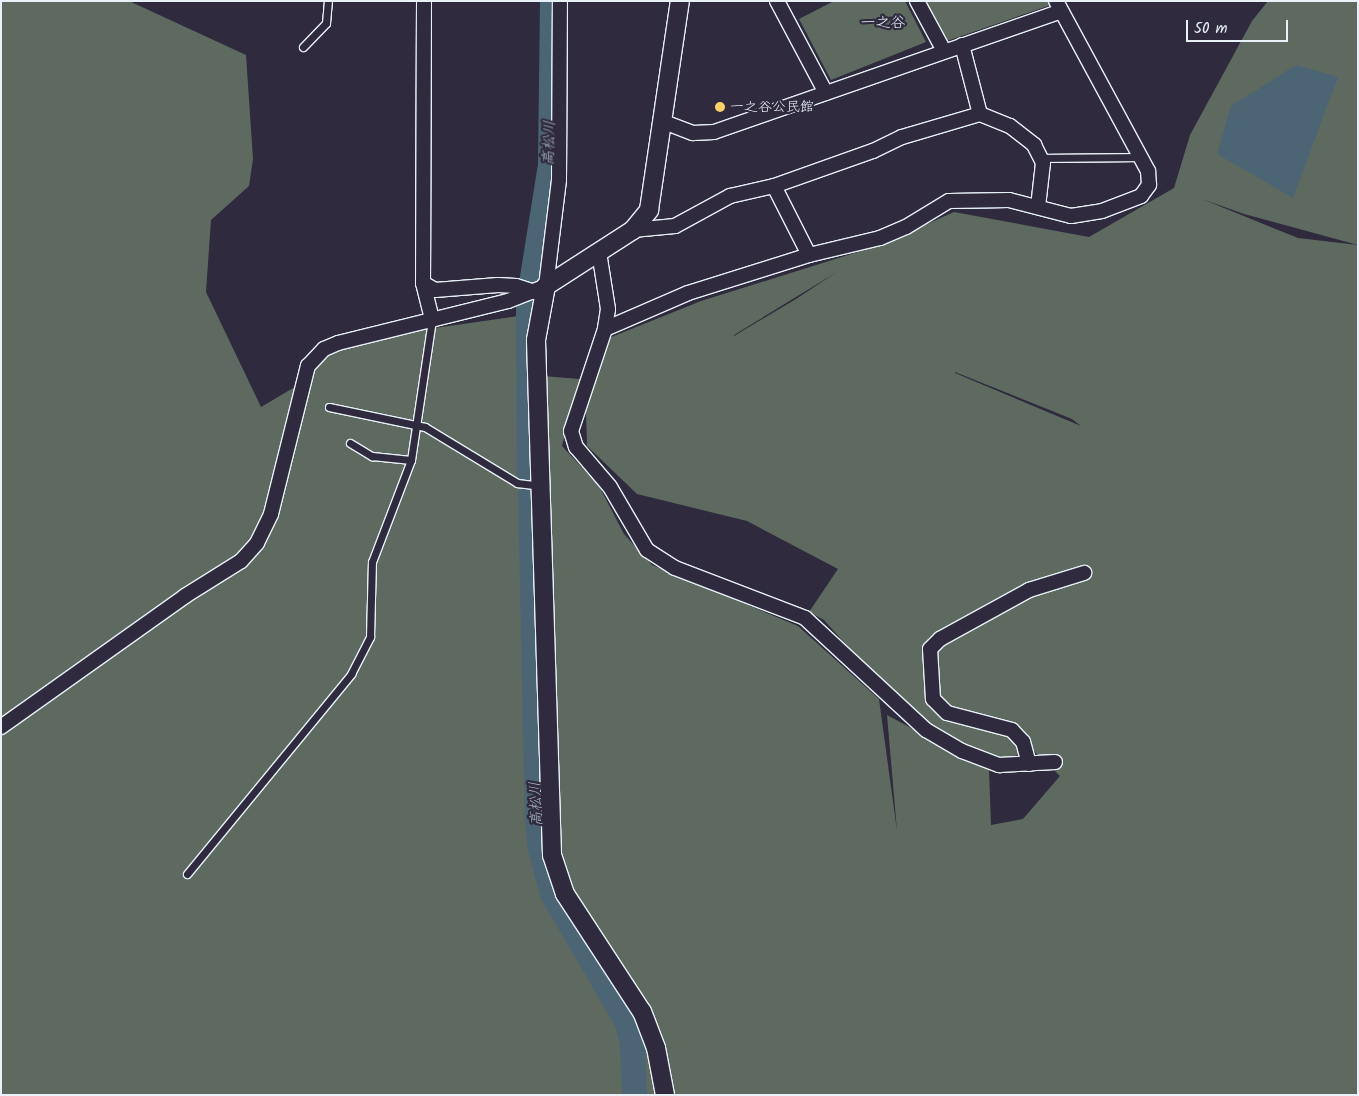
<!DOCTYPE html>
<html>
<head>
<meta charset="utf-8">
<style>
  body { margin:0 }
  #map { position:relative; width:1359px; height:1096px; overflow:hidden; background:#2f2a3d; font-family:Kalam,"Klee One",sans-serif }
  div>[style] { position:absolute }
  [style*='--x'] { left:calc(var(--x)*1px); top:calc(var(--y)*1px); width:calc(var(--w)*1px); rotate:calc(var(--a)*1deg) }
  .green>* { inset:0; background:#5e6a5f }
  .water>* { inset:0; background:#4c6575 }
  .river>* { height:25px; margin:-12.5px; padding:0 12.5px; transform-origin:12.5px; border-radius:12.5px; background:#4c6575 }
  .roads { filter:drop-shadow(1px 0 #e8f1f8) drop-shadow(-1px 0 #e8f1f8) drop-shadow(0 1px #e8f1f8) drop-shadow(0 -1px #e8f1f8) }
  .service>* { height:7px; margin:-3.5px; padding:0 3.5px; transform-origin:3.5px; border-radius:3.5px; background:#2f2a3d }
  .minor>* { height:14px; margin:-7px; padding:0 7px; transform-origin:7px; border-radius:7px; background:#2f2a3d }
  .tertiary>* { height:18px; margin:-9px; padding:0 9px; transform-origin:9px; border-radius:9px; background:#2f2a3d }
  .dots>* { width:14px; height:14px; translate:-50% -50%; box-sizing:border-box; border:2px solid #2f2a3d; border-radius:50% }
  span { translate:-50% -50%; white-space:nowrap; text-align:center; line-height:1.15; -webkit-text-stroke:4.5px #2f2a3d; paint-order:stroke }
  .poi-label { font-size:14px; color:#e8f1f8 }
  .left { translate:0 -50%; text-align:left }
  .neighbourhood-label { font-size:15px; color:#e8f1f8 }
  .water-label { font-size:15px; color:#aab9c4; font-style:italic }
  .frame { position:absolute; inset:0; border:2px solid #e8f1f8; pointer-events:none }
  .scale { position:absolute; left:1186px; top:20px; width:102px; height:22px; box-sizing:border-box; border:2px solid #e8f1f8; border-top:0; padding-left:6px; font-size:15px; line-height:18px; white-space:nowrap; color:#e8f1f8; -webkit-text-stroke:4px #2f2a3d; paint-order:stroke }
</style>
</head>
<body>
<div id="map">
  <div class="green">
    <i style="clip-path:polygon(evenodd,1px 1px,129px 1px,246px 55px,253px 159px,249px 186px,211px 220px,206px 292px,261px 407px,305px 381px,323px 358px,346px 348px,407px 332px,519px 316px,518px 436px,543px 541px,542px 376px,580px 379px,562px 446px,599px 486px,624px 534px,652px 565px,798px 626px,879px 699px,897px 831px,887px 715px,989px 770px,991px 825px,1023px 819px,1060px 776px,1020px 738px,1020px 754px,996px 764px,904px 709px,824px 620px,809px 612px,838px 569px,747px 521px,637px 494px,587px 446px,586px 411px,604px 340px,701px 301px,880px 245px,954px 212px,1089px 237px,1174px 188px,1190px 135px,1252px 21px,1268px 1px,1358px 1px,1358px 245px,1244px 214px,1202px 199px,1298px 238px,1358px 245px,1358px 1095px,1px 1095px,1px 1px,837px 272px,796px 299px,734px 336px,734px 335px,837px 272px,1px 1px,955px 372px,1072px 419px,1081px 426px,955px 373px,955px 372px)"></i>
    <i style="clip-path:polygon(834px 1px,905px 1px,926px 42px,831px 80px,799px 19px)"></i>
    <i style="clip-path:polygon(923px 1px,1050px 1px,1051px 5px,944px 42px)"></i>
  </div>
  <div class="water">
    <i style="clip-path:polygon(1296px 65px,1338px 77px,1293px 198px,1217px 154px,1231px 106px)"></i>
  </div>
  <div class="river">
    <i style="--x:531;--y:283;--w:121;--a:-80.9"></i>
    <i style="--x:550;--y:164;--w:163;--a:-89.3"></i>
    <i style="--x:528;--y:307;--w:172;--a:89.7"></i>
    <i style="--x:530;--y:492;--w:329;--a:88.8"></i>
    <i style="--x:537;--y:821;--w:27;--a:84"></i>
    <i style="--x:540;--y:848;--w:47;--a:75.1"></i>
    <i style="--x:552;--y:893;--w:147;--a:59.8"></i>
    <i style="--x:626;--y:1020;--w:24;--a:75"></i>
    <i style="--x:632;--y:1043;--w:52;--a:87.8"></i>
  </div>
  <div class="roads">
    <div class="service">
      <i style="--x:303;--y:47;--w:33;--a:-46"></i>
      <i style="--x:326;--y:23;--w:22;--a:-85"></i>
      <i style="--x:1041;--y:158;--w:99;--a:-0.6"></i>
      <i style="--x:329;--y:407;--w:98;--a:11.8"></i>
      <i style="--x:425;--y:427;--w:108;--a:31.3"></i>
      <i style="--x:517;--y:483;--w:23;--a:7"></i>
      <i style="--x:350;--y:443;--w:26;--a:31"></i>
      <i style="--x:372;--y:456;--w:39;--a:6"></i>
      <i style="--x:187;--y:874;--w:259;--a:-50.6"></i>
      <i style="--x:351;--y:674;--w:42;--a:-62.8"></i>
      <i style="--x:370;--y:637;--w:75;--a:-88.5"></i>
      <i style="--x:372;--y:562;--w:109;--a:-69.1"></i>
      <i style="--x:411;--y:460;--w:142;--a:-81.5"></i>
    </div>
    <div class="minor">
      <i style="--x:424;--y:1;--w:282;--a:90.2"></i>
      <i style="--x:423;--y:283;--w:38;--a:76"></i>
      <i style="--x:777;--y:1;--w:104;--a:62"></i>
      <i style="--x:917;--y:1;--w:57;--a:61.6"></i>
      <i style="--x:962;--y:45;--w:71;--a:75.4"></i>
      <i style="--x:980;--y:114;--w:32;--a:22"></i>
      <i style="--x:1010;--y:126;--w:31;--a:38"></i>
      <i style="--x:1034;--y:145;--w:20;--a:63"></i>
      <i style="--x:1043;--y:163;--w:44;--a:96.5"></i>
      <i style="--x:664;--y:122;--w:31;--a:21"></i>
      <i style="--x:693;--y:133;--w:21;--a:-3"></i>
      <i style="--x:714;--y:132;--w:367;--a:-19.2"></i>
      <i style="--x:774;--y:186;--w:77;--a:63.1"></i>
      <i style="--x:809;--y:255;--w:73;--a:-13.5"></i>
      <i style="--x:880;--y:238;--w:28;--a:-23"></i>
      <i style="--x:906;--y:227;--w:50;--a:-31.2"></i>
      <i style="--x:949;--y:201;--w:60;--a:-1"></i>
      <i style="--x:1009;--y:200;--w:64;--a:14.5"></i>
      <i style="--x:1071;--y:216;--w:31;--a:-9"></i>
      <i style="--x:1102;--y:211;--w:42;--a:-21"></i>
      <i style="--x:1141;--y:196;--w:14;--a:-54"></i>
      <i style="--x:1149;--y:185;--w:14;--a:-94"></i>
      <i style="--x:1148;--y:171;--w:193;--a:-118.4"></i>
      <i style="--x:633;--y:230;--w:42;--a:-5.4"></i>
      <i style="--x:675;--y:226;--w:63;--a:-28.6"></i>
      <i style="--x:730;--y:196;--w:45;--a:-12.8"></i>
      <i style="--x:774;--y:186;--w:105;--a:-19.5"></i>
      <i style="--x:873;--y:151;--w:32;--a:-26"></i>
      <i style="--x:902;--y:137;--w:81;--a:-16.4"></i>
      <i style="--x:599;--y:252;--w:58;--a:81"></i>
      <i style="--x:608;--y:309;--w:20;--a:99"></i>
      <i style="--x:605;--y:329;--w:108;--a:108.4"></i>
      <i style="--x:571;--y:431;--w:17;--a:73"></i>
      <i style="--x:576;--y:447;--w:52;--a:49.6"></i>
      <i style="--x:610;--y:487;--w:73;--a:59.6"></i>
      <i style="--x:647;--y:550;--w:33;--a:33"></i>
      <i style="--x:675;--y:568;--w:139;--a:21"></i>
      <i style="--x:805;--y:618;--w:165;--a:42.8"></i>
      <i style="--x:926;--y:730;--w:42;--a:30.3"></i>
      <i style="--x:962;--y:751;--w:40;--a:21"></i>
      <i style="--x:999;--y:765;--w:56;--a:-3.1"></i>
      <i style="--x:423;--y:283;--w:14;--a:30"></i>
      <i style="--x:435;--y:290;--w:63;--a:-4.5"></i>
      <i style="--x:498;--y:285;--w:18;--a:3"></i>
      <i style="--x:516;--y:286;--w:20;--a:18"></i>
      <i style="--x:605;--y:329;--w:90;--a:-23.4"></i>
      <i style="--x:688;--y:293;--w:127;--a:-17.4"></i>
      <i style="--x:1;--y:727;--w:226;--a:-35.4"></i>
      <i style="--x:185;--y:596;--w:66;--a:-32"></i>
      <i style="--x:241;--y:561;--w:24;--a:-48"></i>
      <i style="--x:257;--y:543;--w:32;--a:-64"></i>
      <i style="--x:271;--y:514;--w:153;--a:-76"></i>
      <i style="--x:308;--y:366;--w:23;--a:-47"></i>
      <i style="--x:324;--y:349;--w:15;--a:-23"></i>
      <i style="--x:338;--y:343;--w:175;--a:-13.9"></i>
      <i style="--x:508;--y:301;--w:41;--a:-21.5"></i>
      <i style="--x:546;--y:286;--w:107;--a:-83"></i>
      <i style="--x:559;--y:180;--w:179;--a:-89.7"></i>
      <i style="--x:1029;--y:764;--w:23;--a:-105"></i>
      <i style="--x:1023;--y:742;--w:16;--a:-133"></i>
      <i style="--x:1012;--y:730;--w:67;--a:-165.3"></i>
      <i style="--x:947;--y:713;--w:20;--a:-135"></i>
      <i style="--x:933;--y:699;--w:50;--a:-93.4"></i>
      <i style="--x:930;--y:649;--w:14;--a:-45"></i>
      <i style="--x:940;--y:639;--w:102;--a:-28.8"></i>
      <i style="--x:1029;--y:590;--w:58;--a:-17.2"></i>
    </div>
    <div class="tertiary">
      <i style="--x:665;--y:1095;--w:48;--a:-100.8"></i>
      <i style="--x:656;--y:1048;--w:39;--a:-111"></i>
      <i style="--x:642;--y:1012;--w:141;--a:-123.1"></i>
      <i style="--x:565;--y:894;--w:41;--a:-108.4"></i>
      <i style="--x:552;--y:855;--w:515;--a:-91.78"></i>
      <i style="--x:536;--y:340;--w:55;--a:-79.5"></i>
      <i style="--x:546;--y:286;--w:103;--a:-32.8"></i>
      <i style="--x:633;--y:230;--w:26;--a:-51"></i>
      <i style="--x:649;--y:210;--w:211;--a:-81.6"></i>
    </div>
  </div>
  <div class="dots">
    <i style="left:720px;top:107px;background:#ffd166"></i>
  </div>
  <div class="poi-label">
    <span class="left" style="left:730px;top:107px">一之谷公民館</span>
  </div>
  <div class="neighbourhood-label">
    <span style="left:883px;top:24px">一之谷</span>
  </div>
  <div class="water-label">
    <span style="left:550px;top:143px;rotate:-88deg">高松川</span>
    <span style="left:537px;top:804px;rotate:-93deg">高松川</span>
  </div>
  <div class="frame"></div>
  <div class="scale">50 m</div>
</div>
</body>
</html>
